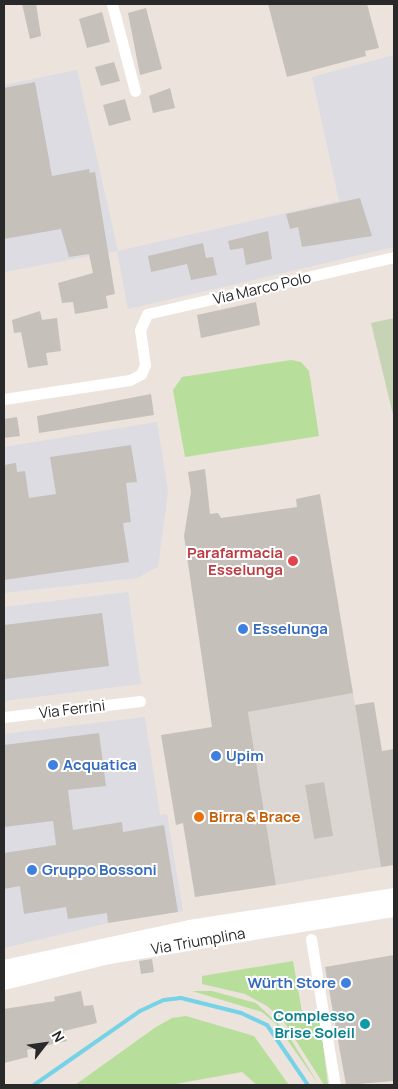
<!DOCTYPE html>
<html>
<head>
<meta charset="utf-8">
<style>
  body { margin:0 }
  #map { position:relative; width:398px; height:1089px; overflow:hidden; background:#ebe3dc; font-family:Manrope,sans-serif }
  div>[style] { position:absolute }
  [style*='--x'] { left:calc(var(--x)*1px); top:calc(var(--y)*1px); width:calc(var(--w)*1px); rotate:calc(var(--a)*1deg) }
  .industrial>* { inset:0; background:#dddce3 }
  .green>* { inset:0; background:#b8de9b }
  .cemetery>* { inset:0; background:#c6d3b4 }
  .plaza>* { inset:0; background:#dbd6d2 }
  .stream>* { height:4px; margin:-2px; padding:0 2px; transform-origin:2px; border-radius:2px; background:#75d2e7 }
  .building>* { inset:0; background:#c6c0bb }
  .street>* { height:11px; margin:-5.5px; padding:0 5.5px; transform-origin:5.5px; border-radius:5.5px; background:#fff }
  .secondary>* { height:16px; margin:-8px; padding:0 8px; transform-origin:8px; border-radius:8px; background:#fff }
  .dots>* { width:14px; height:14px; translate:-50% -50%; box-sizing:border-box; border:2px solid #fff; border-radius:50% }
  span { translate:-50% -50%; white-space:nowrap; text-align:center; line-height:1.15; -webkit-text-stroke:4px #fff; paint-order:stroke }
  .street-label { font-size:15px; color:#292929 }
  .health-label { font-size:15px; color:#be3a42; font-weight:700 }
  .right { translate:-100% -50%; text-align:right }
  .shop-label { font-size:15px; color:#366cbe; font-weight:700 }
  .left { translate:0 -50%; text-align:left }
  .food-label { font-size:15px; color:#c56008; font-weight:700 }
  .culture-label { font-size:15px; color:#0d838f; font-weight:700 }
  .frame { position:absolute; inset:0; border:5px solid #292929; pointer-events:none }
  .north { position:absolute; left:20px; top:1019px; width:50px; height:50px; -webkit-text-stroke:4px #fff; paint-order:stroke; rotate:60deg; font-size:14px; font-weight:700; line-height:20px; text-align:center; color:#292929 }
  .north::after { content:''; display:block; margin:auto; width:18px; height:22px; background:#292929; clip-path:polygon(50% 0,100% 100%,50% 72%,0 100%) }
</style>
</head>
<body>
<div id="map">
  <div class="industrial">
    <i style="clip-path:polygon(394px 55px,394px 247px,128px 309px,117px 251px,4px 272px,4px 85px,77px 70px,118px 251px,339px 201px,312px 77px)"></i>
    <i style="clip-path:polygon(157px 422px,168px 491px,158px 567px,137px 578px,4px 593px,4px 447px)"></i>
    <i style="clip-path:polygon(128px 592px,141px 684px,4px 701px,4px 607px)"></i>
    <i style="clip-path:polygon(145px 717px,160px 815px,167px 814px,183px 911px,108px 923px,4px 948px,4px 734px)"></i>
  </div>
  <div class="green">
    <i style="clip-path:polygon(291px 360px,301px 362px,309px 371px,319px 436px,185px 457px,173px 390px,182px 377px)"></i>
    <i style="clip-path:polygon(293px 961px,304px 1023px,320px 1021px,328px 1085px,324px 1085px,283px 1020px,267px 1006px,245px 994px,202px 984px,202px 976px)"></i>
    <i style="clip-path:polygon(192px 991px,212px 991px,256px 1003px,285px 1030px,319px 1085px,276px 1024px,262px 1012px)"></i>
    <i style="clip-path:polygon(186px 1016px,254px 1036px,289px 1085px,257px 1085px,242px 1072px,170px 1085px,75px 1085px,156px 1027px,172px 1018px)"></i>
  </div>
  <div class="cemetery">
    <i style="clip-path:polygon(394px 318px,394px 419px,371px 323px)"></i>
  </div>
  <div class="plaza">
    <i style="clip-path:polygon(evenodd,353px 693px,381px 867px,276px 885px,248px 712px,353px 693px,305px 785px,333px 836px,314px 839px,305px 785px)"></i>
  </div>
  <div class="stream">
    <i style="--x:34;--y:1085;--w:129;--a:-34.9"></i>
    <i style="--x:140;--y:1011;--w:26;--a:-25"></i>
    <i style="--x:164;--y:1000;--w:17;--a:-7"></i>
    <i style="--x:181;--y:998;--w:62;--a:14"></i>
    <i style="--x:241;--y:1013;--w:29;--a:25"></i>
    <i style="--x:267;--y:1025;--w:73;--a:55.7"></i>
  </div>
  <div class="building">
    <i style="clip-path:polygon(22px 4px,36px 4px,41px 36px,30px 39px)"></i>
    <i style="clip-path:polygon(268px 4px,367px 4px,379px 48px,365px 51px,366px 56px,287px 77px)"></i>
    <i style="clip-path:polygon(146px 8px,162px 69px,140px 75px,128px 13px)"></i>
    <i style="clip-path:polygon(102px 12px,110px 42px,87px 48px,79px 19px)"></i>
    <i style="clip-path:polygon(114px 62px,120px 81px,101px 86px,95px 67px)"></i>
    <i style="clip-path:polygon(35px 82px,52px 176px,89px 169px,90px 173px,95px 172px,115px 294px,106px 296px,108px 308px,75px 314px,73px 302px,62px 303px,58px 283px,93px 273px,89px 254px,69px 257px,61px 229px,4px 239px,4px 88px)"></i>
    <i style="clip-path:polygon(170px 88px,175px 108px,153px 113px,149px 96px)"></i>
    <i style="clip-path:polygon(125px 99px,131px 120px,109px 126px,103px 105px)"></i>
    <i style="clip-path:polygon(360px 198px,372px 236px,302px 247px,298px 227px,290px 229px,286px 214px)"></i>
    <i style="clip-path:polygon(268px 231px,272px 259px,246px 265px,243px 248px,230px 250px,228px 241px)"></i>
    <i style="clip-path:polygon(203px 243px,206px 258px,213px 257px,217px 275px,191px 280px,187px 264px,151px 272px,148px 256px)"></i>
    <i style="clip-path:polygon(256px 302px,260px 325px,201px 338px,197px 315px)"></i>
    <i style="clip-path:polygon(40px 311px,42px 320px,57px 318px,61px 351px,46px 353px,48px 365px,28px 368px,21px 332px,14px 333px,12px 320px)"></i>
    <i style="clip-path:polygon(151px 394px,154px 415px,39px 433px,37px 416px)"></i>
    <i style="clip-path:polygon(17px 417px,20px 436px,4px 438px,4px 419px)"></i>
    <i style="clip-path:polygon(131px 445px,137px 482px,126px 483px,131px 522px,123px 523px,129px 562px,4px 580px,4px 465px,16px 463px,17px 472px,25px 471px,29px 498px,56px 494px,50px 457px)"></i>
    <i style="clip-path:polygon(205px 469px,210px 514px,218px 513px,221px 518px,297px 507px,296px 499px,320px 494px,353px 693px,248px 712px,276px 885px,195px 897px,183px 823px,176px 825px,161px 735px,212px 727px,184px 536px,191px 492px,188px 472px)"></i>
    <i style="clip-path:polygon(102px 613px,109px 666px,5px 679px,4px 625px)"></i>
    <i style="clip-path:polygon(374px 702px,382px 751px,394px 749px,394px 865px,381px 867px,355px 705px)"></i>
    <i style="clip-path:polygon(99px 733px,106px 786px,68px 790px,73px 830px,122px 822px,123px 832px,164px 825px,178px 912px,108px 923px,107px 913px,68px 919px,66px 907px,24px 914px,20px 886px,4px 889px,4px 853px,56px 845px,53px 821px,4px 827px,4px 745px)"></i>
    <i style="clip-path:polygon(324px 782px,333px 836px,314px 839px,305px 785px)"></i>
    <i style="clip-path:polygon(394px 955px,394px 1081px,346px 1085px,325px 967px)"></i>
    <i style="clip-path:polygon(152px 959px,154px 972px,141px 974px,139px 961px)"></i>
    <i style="clip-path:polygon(81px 991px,84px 1006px,93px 1005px,97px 1023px,64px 1031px,67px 1041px,27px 1050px,28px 1057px,4px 1063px,4px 1009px,55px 1001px,54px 997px)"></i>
  </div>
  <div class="street">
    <i style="--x:112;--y:4;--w:90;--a:75.2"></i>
    <i style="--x:4;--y:399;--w:127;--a:-8.6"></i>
    <i style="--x:130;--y:380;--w:13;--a:-29"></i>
    <i style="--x:141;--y:374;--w:10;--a:-66"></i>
    <i style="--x:145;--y:365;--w:35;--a:-98"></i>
    <i style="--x:140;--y:330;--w:17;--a:-66"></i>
    <i style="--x:147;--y:314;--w:253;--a:-13"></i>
    <i style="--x:4;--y:717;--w:137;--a:-6.7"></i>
    <i style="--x:311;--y:939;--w:148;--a:80.7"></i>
  </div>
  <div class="secondary">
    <i style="--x:4;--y:968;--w:190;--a:-12.1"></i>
    <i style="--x:190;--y:928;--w:206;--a:-8.9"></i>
    <i style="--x:4;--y:982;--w:108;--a:-13.9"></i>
    <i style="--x:109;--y:956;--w:289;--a:-9.4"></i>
  </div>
  <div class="dots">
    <i style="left:293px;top:561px;background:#e0444e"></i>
    <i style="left:243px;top:629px;background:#3f7fe0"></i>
    <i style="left:216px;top:756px;background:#3f7fe0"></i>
    <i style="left:53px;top:765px;background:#3f7fe0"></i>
    <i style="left:199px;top:817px;background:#e8710a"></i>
    <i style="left:32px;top:870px;background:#3f7fe0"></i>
    <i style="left:346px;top:983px;background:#3f7fe0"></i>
    <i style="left:365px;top:1024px;background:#0f9aa8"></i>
  </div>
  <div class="street-label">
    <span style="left:262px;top:288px;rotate:-13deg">Via Marco Polo</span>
    <span style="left:72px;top:709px;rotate:-7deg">Via Ferrini</span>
    <span style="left:198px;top:941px;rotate:-10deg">Via Triumplina</span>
  </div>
  <div class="health-label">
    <span class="right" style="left:283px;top:561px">Parafarmacia<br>Esselunga</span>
  </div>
  <div class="shop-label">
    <span class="left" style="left:253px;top:629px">Esselunga</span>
    <span class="left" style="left:226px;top:756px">Upim</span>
    <span class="left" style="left:63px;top:765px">Acquatica</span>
    <span class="left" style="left:42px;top:870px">Gruppo Bossoni</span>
    <span class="right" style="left:336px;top:983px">Würth Store</span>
  </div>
  <div class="food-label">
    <span class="left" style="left:209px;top:817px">Birra &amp; Brace</span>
  </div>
  <div class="culture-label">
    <span class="right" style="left:355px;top:1024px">Complesso<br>Brise Soleil</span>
  </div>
  <div class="frame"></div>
  <div class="north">N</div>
</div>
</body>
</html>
